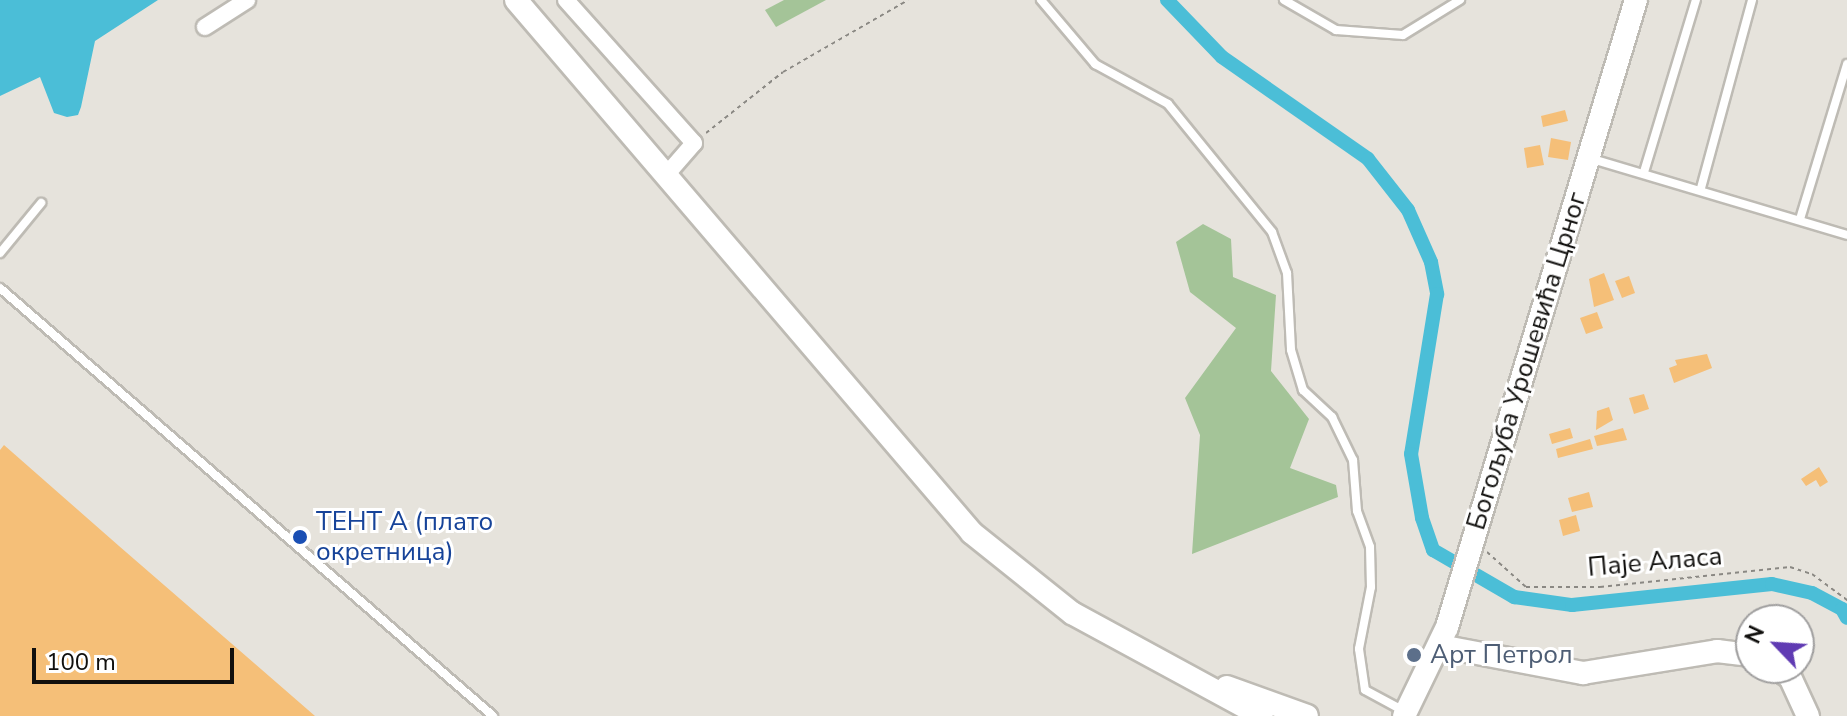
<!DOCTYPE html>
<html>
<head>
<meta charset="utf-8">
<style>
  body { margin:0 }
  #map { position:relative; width:1847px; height:716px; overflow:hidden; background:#e6e3dc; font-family:"Nunito Sans",sans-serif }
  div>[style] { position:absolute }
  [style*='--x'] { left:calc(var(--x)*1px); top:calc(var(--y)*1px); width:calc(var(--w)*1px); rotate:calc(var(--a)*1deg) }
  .green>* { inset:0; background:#a4c498 }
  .water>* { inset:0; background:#4bbed7 }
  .canal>* { height:14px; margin:-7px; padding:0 7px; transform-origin:7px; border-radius:7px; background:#4bbed7 }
  .building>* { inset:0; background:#f5bf78 }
  .path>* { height:2px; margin-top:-1px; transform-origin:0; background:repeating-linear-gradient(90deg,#8a8883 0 4px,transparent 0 8px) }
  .roads { filter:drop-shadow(2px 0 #bebbb4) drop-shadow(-2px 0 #bebbb4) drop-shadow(0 2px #bebbb4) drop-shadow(0 -2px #bebbb4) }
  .lane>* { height:8px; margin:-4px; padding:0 4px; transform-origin:4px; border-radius:4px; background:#fff }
  .street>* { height:16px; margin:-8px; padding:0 8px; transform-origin:8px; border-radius:8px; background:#fff }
  .secondary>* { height:22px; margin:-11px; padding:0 11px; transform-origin:11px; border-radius:11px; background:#fff }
  .dots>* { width:22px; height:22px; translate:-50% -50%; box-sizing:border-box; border:4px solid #fff; border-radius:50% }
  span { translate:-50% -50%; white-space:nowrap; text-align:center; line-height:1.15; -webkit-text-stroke:6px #fff; paint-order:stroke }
  .street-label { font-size:26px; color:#11100e }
  .transit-label { font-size:26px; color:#164399 }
  .left { translate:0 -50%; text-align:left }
  .service-label { font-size:26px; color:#4e5e75 }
  .north { position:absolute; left:1735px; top:604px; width:80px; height:80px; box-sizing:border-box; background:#fff; border:2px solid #a09f9f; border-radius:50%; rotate:295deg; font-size:22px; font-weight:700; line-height:32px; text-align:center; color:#11100e }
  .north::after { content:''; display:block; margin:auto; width:28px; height:36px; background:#603bb3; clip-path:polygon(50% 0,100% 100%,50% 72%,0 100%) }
  .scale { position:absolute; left:32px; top:648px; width:202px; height:36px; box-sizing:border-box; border:4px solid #11100e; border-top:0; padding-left:10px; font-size:24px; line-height:28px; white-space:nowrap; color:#11100e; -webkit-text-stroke:6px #fff; paint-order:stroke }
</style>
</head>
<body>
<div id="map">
  <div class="green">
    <i style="clip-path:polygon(784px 0,826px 0,776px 27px,765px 10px)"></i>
    <i style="clip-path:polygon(1203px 224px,1231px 239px,1233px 277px,1276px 295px,1271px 371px,1309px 419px,1290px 468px,1336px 485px,1338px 497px,1192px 554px,1200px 435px,1185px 398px,1236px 328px,1190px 292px,1176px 242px)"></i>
  </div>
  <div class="water">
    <i style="clip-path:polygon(0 0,158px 0,95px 41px,81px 107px,78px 115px,67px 117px,54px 113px,40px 77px,0 96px)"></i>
  </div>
  <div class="canal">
    <i style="--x:1167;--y:0;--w:79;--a:46"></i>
    <i style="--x:1222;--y:57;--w:178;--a:34.9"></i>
    <i style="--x:1368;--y:159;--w:65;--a:51.9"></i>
    <i style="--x:1408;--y:210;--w:57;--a:66.1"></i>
    <i style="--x:1431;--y:262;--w:33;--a:79"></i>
    <i style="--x:1437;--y:294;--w:162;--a:99.2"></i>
    <i style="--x:1411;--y:454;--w:65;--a:80.2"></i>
    <i style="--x:1422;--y:518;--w:34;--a:71"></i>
    <i style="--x:1433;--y:550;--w:94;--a:30.1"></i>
    <i style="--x:1514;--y:597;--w:59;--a:7.9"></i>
    <i style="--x:1572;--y:605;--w:201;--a:-6"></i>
    <i style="--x:1772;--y:584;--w:41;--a:12.7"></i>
    <i style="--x:1812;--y:593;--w:34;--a:28"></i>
    <i style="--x:1842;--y:609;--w:10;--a:61"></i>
  </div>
  <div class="building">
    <i style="clip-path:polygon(1565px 110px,1568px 121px,1543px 127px,1541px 116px)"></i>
    <i style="clip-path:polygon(1551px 138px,1571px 142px,1568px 160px,1548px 157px)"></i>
    <i style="clip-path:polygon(1540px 145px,1544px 165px,1527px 168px,1524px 148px)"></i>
    <i style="clip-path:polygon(1604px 273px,1614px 300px,1594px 307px,1589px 279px)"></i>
    <i style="clip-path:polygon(1629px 276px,1635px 293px,1622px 298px,1615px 281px)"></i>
    <i style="clip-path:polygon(1597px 312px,1603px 328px,1586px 334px,1580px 318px)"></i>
    <i style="clip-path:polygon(1707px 354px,1712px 368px,1674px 383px,1669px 368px,1677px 365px,1675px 360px)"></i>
    <i style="clip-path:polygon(1644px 394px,1649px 409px,1634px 414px,1629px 398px)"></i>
    <i style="clip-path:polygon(1609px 407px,1613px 420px,1596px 430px,1597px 411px)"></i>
    <i style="clip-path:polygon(1570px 428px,1573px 438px,1552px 444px,1549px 434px)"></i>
    <i style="clip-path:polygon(1623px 428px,1627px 440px,1597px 446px,1594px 436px)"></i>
    <i style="clip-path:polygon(1590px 439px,1593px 449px,1558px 458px,1556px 449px)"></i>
    <i style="clip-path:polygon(4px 445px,119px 546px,315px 716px,0 716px,0 450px)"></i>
    <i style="clip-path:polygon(1819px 467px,1828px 482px,1820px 487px,1816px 480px,1806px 486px,1801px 479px)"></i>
    <i style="clip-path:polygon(1589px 492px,1593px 507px,1572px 512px,1568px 498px)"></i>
    <i style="clip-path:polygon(1576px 515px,1580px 531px,1563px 536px,1559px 520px)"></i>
    <i style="clip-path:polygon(1632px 558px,1634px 571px,1619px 573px,1618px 560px)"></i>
  </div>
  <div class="path">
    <i style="--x:706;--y:133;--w:98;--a:-38.4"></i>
    <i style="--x:783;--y:72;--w:144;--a:-29.9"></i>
    <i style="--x:1487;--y:552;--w:52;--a:41.9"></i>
    <i style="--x:1526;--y:587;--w:74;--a:0"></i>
    <i style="--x:1600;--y:587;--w:191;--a:-6"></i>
    <i style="--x:1790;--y:567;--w:23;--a:18"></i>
    <i style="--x:1812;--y:574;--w:44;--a:36.6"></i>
  </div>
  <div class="roads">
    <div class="lane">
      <i style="--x:1041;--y:0;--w:84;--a:49.8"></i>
      <i style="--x:1095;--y:64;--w:83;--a:28.7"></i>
      <i style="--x:1168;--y:104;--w:165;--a:50.9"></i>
      <i style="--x:1272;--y:232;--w:44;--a:69.9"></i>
      <i style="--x:1287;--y:273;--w:77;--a:87"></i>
      <i style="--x:1291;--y:350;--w:42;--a:73.3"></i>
      <i style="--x:1303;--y:390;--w:40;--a:43"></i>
      <i style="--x:1332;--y:417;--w:48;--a:64"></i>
      <i style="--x:1353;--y:460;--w:51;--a:85.5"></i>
      <i style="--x:1357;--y:511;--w:38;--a:70"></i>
      <i style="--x:1370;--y:547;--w:40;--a:88.6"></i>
      <i style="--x:1371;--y:587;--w:63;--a:101"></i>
      <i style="--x:1359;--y:649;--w:41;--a:81.7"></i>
      <i style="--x:1365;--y:690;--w:44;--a:28.3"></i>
      <i style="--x:1284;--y:0;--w:60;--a:30"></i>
      <i style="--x:1336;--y:30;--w:67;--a:4.3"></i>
      <i style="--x:1403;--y:35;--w:67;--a:-31.6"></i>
      <i style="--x:1589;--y:158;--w:269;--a:16.6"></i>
      <i style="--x:1644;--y:172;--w:180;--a:-73.2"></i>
      <i style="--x:1701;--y:188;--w:195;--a:-74.8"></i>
      <i style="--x:1800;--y:219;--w:162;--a:-73.1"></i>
      <i style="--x:0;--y:253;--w:65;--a:-50.6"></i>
      <i style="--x:0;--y:288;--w:653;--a:40.96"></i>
    </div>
    <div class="street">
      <i style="--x:566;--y:0;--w:192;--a:48.2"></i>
      <i style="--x:694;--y:143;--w:41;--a:131.1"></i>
      <i style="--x:205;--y:27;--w:50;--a:-32.7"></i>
    </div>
    <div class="secondary">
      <i style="--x:516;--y:0;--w:701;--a:49.45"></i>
      <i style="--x:972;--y:533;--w:128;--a:38.7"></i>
      <i style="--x:1072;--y:613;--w:216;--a:28.5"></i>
      <i style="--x:1440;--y:646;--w:146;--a:10.7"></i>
      <i style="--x:1583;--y:673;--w:136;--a:-9.3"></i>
      <i style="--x:1717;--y:651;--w:34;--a:7"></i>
      <i style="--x:1776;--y:668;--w:17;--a:33"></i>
      <i style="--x:1790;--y:677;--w:43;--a:65.2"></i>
      <i style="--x:1227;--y:687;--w:85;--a:19.9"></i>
      <i style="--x:1404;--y:716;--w:99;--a:-64.2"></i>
      <i style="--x:1447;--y:627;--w:655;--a:-73.23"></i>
    </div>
  </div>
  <div class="dots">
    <i style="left:300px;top:537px;background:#1a4fb4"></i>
    <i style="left:1414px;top:655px;background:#5c6f8a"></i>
  </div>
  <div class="street-label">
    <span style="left:1527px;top:361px;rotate:-73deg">Богољуба Урошевића Црног</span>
    <span style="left:1655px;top:562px;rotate:-5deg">Паје Аласа</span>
  </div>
  <div class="transit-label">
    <span class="left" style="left:316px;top:537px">ТЕНТ А (плато<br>окретница)</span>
  </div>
  <div class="service-label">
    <span class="left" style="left:1430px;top:655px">Арт Петрол</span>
  </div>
  <div class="north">N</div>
  <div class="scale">100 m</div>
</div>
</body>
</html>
